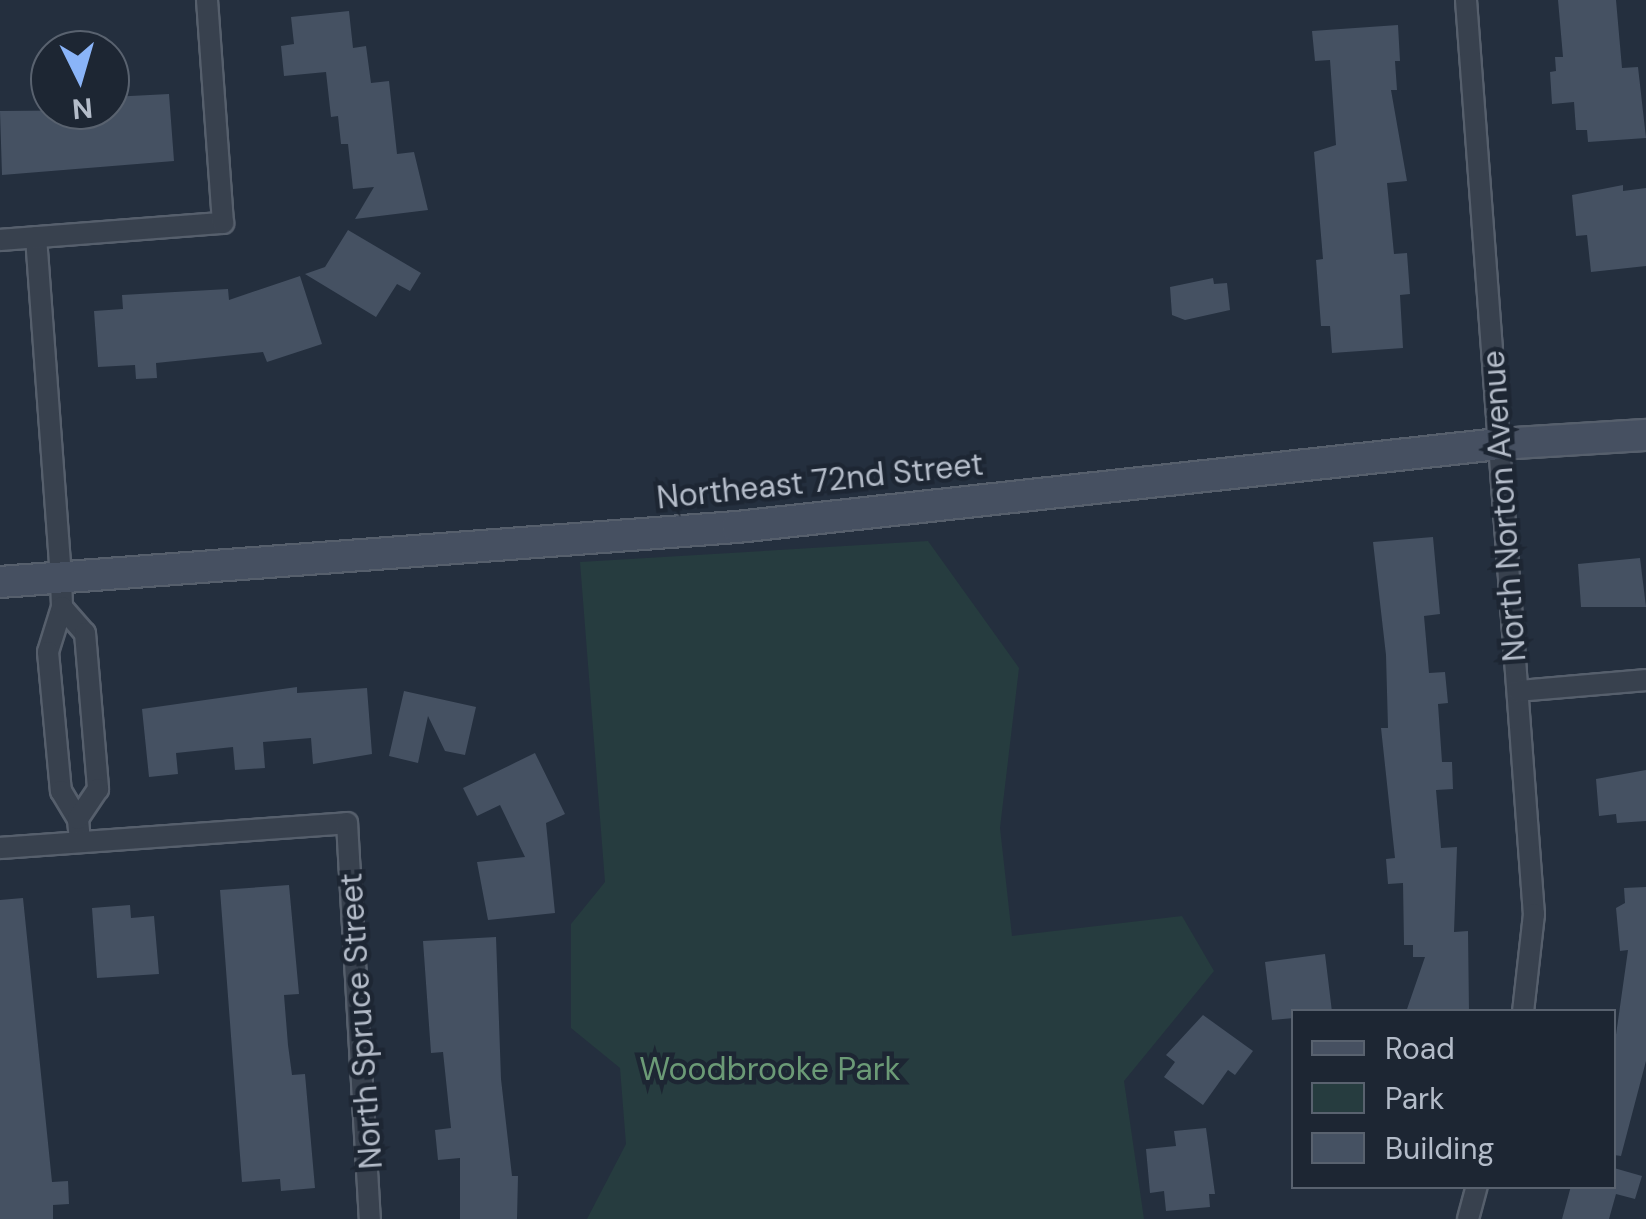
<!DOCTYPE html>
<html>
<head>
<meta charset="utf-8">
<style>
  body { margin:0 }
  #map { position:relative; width:1646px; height:1219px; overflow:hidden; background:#242f3e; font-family:"DM Sans",sans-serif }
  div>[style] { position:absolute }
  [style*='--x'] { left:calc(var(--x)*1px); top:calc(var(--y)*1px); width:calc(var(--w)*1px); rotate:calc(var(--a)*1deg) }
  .green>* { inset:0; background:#263c3f }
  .building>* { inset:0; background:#455162 }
  .roads { filter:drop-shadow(2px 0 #565f6c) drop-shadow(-2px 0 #565f6c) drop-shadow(0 2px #565f6c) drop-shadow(0 -2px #565f6c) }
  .minor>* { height:20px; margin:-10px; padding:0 10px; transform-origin:10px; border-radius:10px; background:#38414e }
  .secondary>* { height:30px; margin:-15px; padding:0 15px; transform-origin:15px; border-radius:15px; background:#465061 }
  span { translate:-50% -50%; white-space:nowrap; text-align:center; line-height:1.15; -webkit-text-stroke:9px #1d2633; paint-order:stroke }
  .street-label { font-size:32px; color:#b4bcc9 }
  .park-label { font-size:32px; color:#6b9a76 }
  .legend { position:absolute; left:1291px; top:1009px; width:325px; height:180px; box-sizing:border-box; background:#1d2633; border:2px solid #59626f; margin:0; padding:12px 18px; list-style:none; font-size:30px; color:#b4bcc9 }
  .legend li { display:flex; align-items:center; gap:20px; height:50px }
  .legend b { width:50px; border:2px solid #59626f }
  .north { position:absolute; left:30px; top:30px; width:100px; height:100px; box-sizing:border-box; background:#1d2633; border:2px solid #59626f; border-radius:50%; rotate:175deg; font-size:28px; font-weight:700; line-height:40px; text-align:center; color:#b4bcc9 }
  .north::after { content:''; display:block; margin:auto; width:35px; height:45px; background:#8ab4f8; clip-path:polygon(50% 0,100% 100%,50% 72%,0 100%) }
</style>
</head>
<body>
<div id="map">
  <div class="green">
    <i style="clip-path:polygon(928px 541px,1019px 668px,1000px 828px,1012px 936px,1182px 916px,1214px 971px,1124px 1081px,1144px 1219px,587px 1219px,626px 1144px,620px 1068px,571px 1028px,571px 924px,605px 882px,580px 562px)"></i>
  </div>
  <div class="building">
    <i style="clip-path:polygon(1558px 0,1616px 0,1622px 68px,1638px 67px,1646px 138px,1588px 142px,1587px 130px,1576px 130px,1574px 102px,1552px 104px,1550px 72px,1556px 71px,1555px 57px,1563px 57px)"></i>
    <i style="clip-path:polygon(349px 11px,353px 48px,366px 46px,371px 83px,389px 81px,397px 154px,414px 152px,428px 210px,355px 219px,374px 187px,353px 189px,348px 144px,341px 144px,338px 116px,331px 117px,326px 72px,284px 76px,281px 46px,294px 44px,291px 17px)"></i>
    <i style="clip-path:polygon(1398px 25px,1400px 61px,1395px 61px,1397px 90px,1391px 90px,1407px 181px,1387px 183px,1394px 254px,1407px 253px,1410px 294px,1400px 295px,1403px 348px,1332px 353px,1330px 326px,1321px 326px,1316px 260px,1323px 259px,1314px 152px,1336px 145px,1330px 60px,1315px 61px,1312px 31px)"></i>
    <i style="clip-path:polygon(169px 94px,174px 161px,2px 175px,0 111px,112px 110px,111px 97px)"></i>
    <i style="clip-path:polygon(1623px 185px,1623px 191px,1646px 188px,1646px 266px,1591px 272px,1587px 235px,1576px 236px,1572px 195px)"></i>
    <i style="clip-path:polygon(348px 230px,421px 273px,410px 291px,397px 284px,376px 317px,305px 274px,325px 267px)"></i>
    <i style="clip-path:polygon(300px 276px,322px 344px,267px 362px,263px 352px,156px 363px,157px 378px,136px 379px,135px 365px,98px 367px,94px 311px,123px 309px,122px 295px,228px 289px,229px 300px)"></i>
    <i style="clip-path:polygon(1213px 278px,1214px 284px,1227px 283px,1230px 310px,1185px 320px,1172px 315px,1170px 287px)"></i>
    <i style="clip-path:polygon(1433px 537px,1440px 614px,1424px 616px,1429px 673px,1445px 672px,1448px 703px,1438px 704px,1442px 762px,1452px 762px,1453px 789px,1436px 790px,1441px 848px,1457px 847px,1454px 932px,1468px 931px,1469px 1012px,1406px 1012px,1425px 957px,1413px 957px,1413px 945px,1404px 945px,1403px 883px,1388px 884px,1386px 859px,1395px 858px,1381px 728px,1388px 728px,1386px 655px,1373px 542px)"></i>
    <i style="clip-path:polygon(1640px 558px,1646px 607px,1581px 607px,1578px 564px)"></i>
    <i style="clip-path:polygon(297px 687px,297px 693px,367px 688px,372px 754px,313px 764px,311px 738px,263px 742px,265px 768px,235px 770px,233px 747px,176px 753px,178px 774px,149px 777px,142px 709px)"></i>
    <i style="clip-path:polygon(404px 691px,476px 707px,465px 755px,445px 751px,428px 716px,418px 763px,389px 756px)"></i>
    <i style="clip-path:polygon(535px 753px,565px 814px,546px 823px,555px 913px,488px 920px,477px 862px,525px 857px,500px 805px,477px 816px,463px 788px)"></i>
    <i style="clip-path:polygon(1646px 770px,1646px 821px,1617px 823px,1616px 814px,1599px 816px,1596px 779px)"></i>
    <i style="clip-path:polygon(289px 885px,299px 994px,284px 995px,288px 1045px,292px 1075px,305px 1074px,315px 1188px,281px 1191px,280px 1179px,242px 1182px,220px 890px)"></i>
    <i style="clip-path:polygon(1646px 887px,1646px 1061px,1621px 1156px,1614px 1155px,1614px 1049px,1628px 950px,1620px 951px,1616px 908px,1625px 903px,1624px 888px)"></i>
    <i style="clip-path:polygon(23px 898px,52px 1182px,68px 1181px,69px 1204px,53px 1205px,53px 1219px,0 1219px,0 900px)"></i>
    <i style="clip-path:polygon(130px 905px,131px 918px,154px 916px,159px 974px,97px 978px,92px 908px)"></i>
    <i style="clip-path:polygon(496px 937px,501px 1079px,512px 1176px,518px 1176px,517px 1219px,460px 1219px,460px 1158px,438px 1160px,435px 1130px,451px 1128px,443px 1052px,431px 1053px,423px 941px)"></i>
    <i style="clip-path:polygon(1325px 954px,1332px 1012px,1294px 1012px,1294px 1018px,1272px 1020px,1265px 962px)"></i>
    <i style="clip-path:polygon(1203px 1015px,1253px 1051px,1235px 1075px,1228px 1070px,1203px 1105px,1164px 1077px,1175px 1062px,1166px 1055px)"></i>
    <i style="clip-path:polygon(1206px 1128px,1215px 1194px,1209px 1194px,1210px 1207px,1166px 1211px,1164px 1191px,1150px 1193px,1146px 1149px,1176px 1146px,1174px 1131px)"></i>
    <i style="clip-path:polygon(1614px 1168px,1642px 1176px,1635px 1199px,1616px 1194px,1609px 1219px,1562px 1219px,1571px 1186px,1614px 1186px)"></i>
  </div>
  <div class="roads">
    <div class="minor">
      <i style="--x:1466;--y:0;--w:917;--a:85.75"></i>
      <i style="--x:1534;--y:914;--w:99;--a:96.4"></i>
      <i style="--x:36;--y:237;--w:342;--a:85.8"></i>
      <i style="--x:61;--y:578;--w:29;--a:88"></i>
      <i style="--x:62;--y:607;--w:47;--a:107.3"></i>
      <i style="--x:48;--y:652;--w:140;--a:84.7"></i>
      <i style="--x:61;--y:791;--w:33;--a:59"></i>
      <i style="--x:78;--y:819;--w:23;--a:85"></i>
      <i style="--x:0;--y:240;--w:224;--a:-4.4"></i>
      <i style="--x:223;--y:223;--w:224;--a:-94.1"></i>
      <i style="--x:62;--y:607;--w:35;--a:49"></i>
      <i style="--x:85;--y:633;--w:157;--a:85.2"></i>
      <i style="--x:98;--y:789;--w:36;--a:124"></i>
      <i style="--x:1518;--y:691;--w:128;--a:-4.9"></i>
      <i style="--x:0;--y:848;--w:348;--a:-4.1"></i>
      <i style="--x:347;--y:823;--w:397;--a:86.7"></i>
      <i style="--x:1468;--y:1219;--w:34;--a:-75"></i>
    </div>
    <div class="secondary">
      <i style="--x:0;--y:582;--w:739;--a:-4.27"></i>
      <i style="--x:737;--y:527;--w:766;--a:-6.22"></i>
      <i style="--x:1498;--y:444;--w:148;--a:-3.5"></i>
    </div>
  </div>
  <div class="street-label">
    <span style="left:820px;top:481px;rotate:-6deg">Northeast 72nd Street</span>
    <span style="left:1504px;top:506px;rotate:-94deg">North Norton Avenue</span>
    <span style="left:361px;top:1021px;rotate:-94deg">North Spruce Street</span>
  </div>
  <div class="park-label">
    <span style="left:770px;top:1069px">Woodbrooke Park</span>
  </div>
  <ul class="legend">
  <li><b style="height:12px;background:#465061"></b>Road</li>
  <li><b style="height:28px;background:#263c3f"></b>Park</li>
  <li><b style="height:28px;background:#455162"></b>Building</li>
  </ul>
  <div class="north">N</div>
</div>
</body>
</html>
